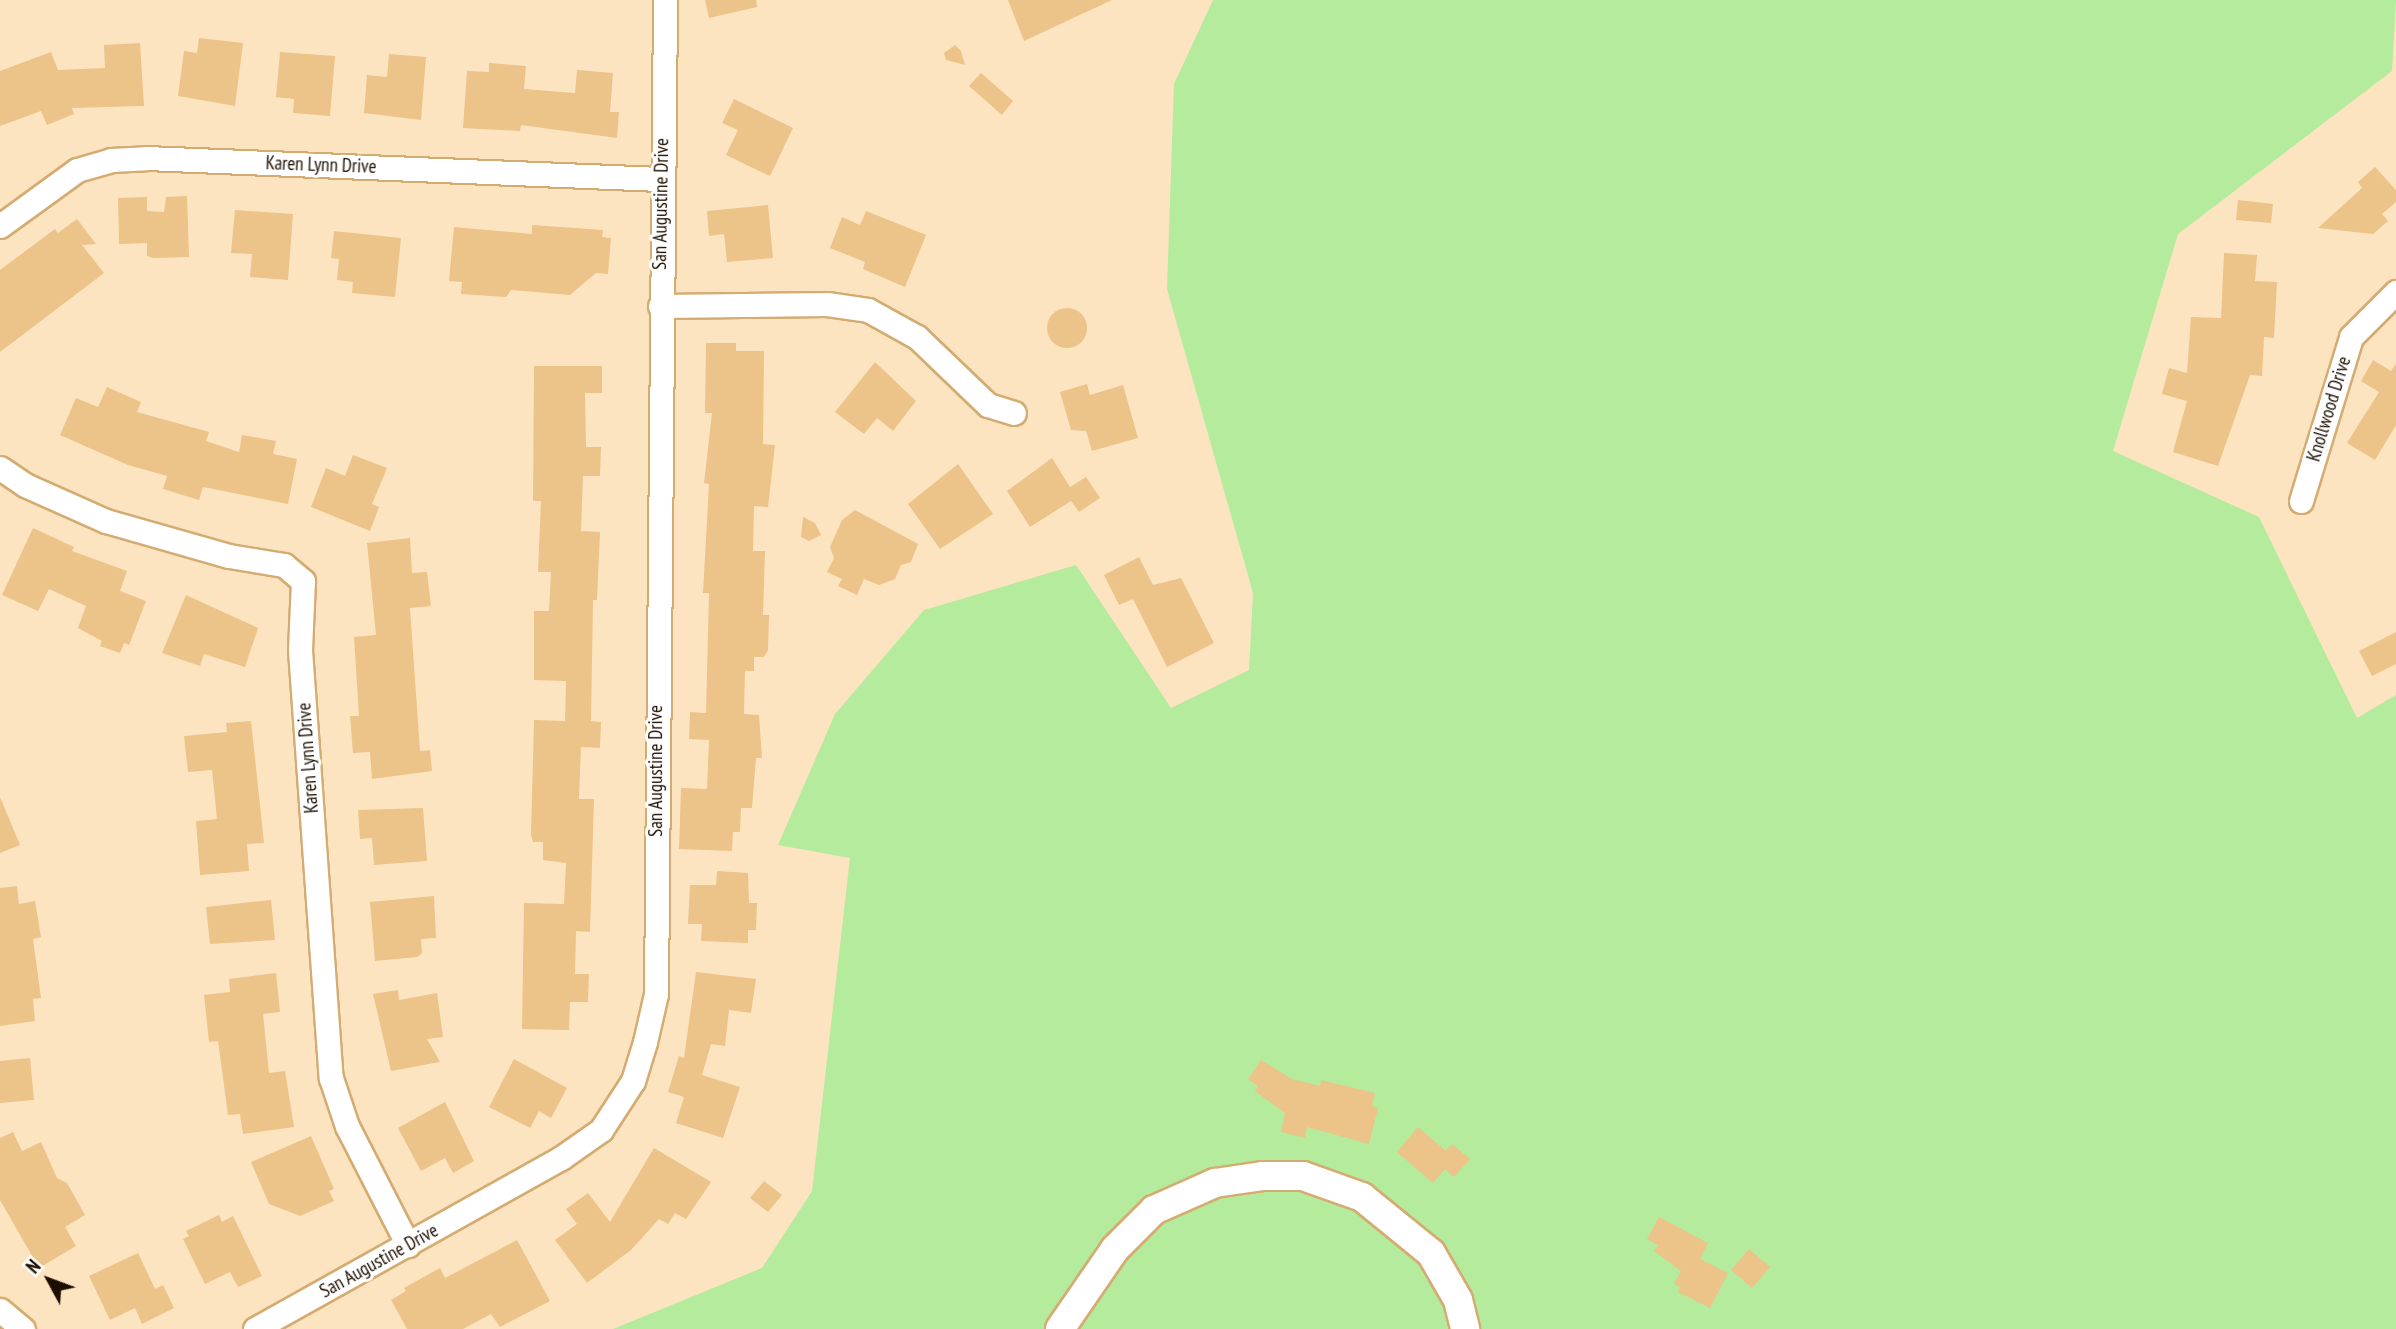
<!DOCTYPE html>
<html>
<head>
<meta charset="utf-8">
<style>
  body { margin:0 }
  #map { position:relative; width:2396px; height:1329px; overflow:hidden; background:#fde4c1; font-family:"PT Sans Narrow",sans-serif }
  div>[style] { position:absolute }
  [style*='--x'] { left:calc(var(--x)*1px); top:calc(var(--y)*1px); width:calc(var(--w)*1px); rotate:calc(var(--a)*1deg) }
  .green>* { inset:0; background:#b5eb9c }
  .building>* { inset:0; background:#ecc388 }
  .round { border-radius:50% }
  .roads { filter:drop-shadow(2px 0 #d4ac72) drop-shadow(-2px 0 #d4ac72) drop-shadow(0 2px #d4ac72) drop-shadow(0 -2px #d4ac72) }
  .minor>* { height:23px; margin:-11.5px; padding:0 11.5px; transform-origin:11.5px; border-radius:11.5px; background:#fff }
  .tertiary>* { height:28px; margin:-14px; padding:0 14px; transform-origin:14px; border-radius:14px; background:#fff }
  span { translate:-50% -50%; white-space:nowrap; text-align:center; line-height:1.15; -webkit-text-stroke:6px #fff; paint-order:stroke }
  .street-label { font-size:19px; color:#1d0e00 }
  .north { position:absolute; left:14px; top:1245px; width:70px; height:70px; -webkit-text-stroke:5px #fff; paint-order:stroke; rotate:311deg; font-size:19px; font-weight:700; line-height:28px; text-align:center; color:#1d0e00 }
  .north::after { content:''; display:block; margin:auto; width:24px; height:32px; background:#1d0e00; clip-path:polygon(50% 0,100% 100%,50% 72%,0 100%) }
</style>
</head>
<body>
<div id="map">
  <div class="green">
    <i style="clip-path:polygon(1213px 0,2396px 0,2392px 71px,2178px 234px,2113px 451px,2259px 517px,2357px 718px,2396px 695px,2396px 1329px,613px 1329px,762px 1268px,812px 1191px,850px 858px,778px 845px,835px 714px,924px 610px,1076px 565px,1171px 708px,1249px 670px,1253px 593px,1167px 289px,1174px 84px)"></i>
  </div>
  <div class="building">
    <i style="clip-path:polygon(705px 0,756px 0,757px 7px,709px 18px)"></i>
    <i style="clip-path:polygon(1008px 0,1112px 0,1024px 41px)"></i>
    <i style="clip-path:polygon(199px 38px,243px 43px,235px 106px,178px 96px,184px 51px,197px 53px)"></i>
    <i style="clip-path:polygon(140px 43px,144px 106px,72px 108px,74px 114px,47px 125px,41px 111px,0 126px,0 71px,51px 52px,58px 70px,105px 68px,104px 45px)"></i>
    <i style="clip-path:polygon(955px 45px,961px 51px,965px 65px,946px 60px,944px 53px)"></i>
    <i style="clip-path:polygon(280px 52px,335px 56px,330px 116px,293px 113px,294px 99px,276px 97px)"></i>
    <i style="clip-path:polygon(389px 54px,426px 57px,421px 120px,364px 113px,367px 75px,387px 77px)"></i>
    <i style="clip-path:polygon(489px 63px,526px 66px,524px 89px,575px 93px,577px 70px,613px 73px,610px 112px,619px 112px,617px 138px,521px 125px,520px 131px,463px 128px,467px 71px,489px 72px)"></i>
    <i style="clip-path:polygon(981px 73px,1013px 101px,1002px 115px,969px 86px)"></i>
    <i style="clip-path:polygon(734px 99px,793px 128px,770px 176px,726px 155px,738px 130px,722px 123px)"></i>
    <i style="clip-path:polygon(2375px 167px,2396px 190px,2396px 202px,2382px 214px,2388px 221px,2373px 234px,2318px 228px,2362px 188px,2358px 182px)"></i>
    <i style="clip-path:polygon(187px 196px,189px 257px,153px 258px,147px 256px,147px 243px,119px 244px,118px 198px,147px 197px,147px 211px,164px 212px,166px 197px)"></i>
    <i style="clip-path:polygon(2238px 200px,2273px 204px,2271px 223px,2236px 220px)"></i>
    <i style="clip-path:polygon(768px 205px,773px 258px,727px 262px,724px 234px,709px 236px,707px 211px)"></i>
    <i style="clip-path:polygon(235px 210px,293px 214px,288px 280px,250px 277px,252px 254px,231px 253px)"></i>
    <i style="clip-path:polygon(866px 211px,926px 235px,905px 287px,863px 269px,865px 262px,830px 248px,842px 217px,860px 225px)"></i>
    <i style="clip-path:polygon(77px 219px,96px 244px,82px 245px,104px 273px,0 352px,0 270px,55px 229px,58px 233px)"></i>
    <i style="clip-path:polygon(532px 225px,603px 230px,602px 237px,611px 238px,608px 274px,596px 273px,570px 295px,511px 290px,506px 297px,461px 294px,462px 282px,449px 281px,454px 227px,532px 234px)"></i>
    <i style="clip-path:polygon(334px 231px,401px 238px,395px 297px,352px 293px,353px 282px,337px 280px,339px 259px,331px 258px)"></i>
    <i style="clip-path:polygon(2224px 253px,2257px 255px,2255px 281px,2277px 282px,2274px 338px,2264px 337px,2262px 376px,2250px 375px,2218px 466px,2173px 452px,2187px 401px,2162px 394px,2169px 368px,2187px 373px,2191px 317px,2221px 318px)"></i>
    <i class="round" style="left:1047px;top:308px;width:40px;height:40px"></i>
    <i style="clip-path:polygon(706px 343px,736px 343px,736px 351px,764px 351px,763px 444px,775px 445px,768px 507px,754px 506px,753px 551px,765px 551px,763px 615px,769px 615px,768px 650px,764px 657px,754px 657px,754px 671px,745px 671px,744px 714px,759px 715px,762px 758px,756px 758px,752px 808px,741px 808px,740px 832px,733px 832px,732px 851px,679px 849px,681px 788px,707px 789px,709px 740px,689px 739px,690px 712px,706px 713px,709px 593px,703px 593px,709px 484px,704px 483px,712px 413px,705px 413px)"></i>
    <i style="clip-path:polygon(2373px 360px,2391px 371px,2396px 364px,2396px 425px,2375px 460px,2347px 443px,2379px 392px,2361px 381px)"></i>
    <i style="clip-path:polygon(875px 362px,916px 401px,893px 431px,877px 418px,864px 434px,835px 412px)"></i>
    <i style="clip-path:polygon(534px 366px,602px 366px,602px 393px,585px 393px,586px 447px,601px 447px,600px 476px,583px 476px,581px 531px,600px 532px,597px 600px,593px 600px,591px 721px,601px 722px,600px 748px,581px 747px,579px 799px,594px 799px,590px 932px,576px 931px,575px 974px,589px 974px,588px 1002px,570px 1002px,569px 1030px,522px 1029px,524px 903px,564px 904px,566px 863px,543px 860px,543px 842px,533px 842px,531px 835px,534px 720px,565px 721px,566px 681px,534px 680px,534px 611px,549px 611px,551px 572px,538px 572px,541px 501px,533px 501px)"></i>
    <i style="clip-path:polygon(1087px 384px,1090px 395px,1123px 385px,1138px 438px,1092px 451px,1086px 431px,1071px 430px,1060px 392px)"></i>
    <i style="clip-path:polygon(107px 387px,141px 402px,137px 412px,209px 432px,206px 441px,239px 452px,242px 435px,276px 441px,273px 454px,297px 459px,288px 504px,203px 487px,199px 500px,163px 489px,167px 476px,128px 465px,60px 435px,76px 398px,98px 407px)"></i>
    <i style="clip-path:polygon(353px 455px,387px 468px,372px 504px,379px 507px,370px 531px,311px 507px,326px 468px,345px 476px)"></i>
    <i style="clip-path:polygon(1052px 458px,1070px 487px,1086px 477px,1100px 498px,1079px 512px,1071px 501px,1030px 527px,1007px 491px)"></i>
    <i style="clip-path:polygon(958px 464px,993px 514px,940px 549px,908px 504px)"></i>
    <i style="clip-path:polygon(855px 510px,918px 544px,911px 562px,901px 565px,895px 579px,879px 585px,864px 579px,857px 595px,838px 586px,842px 579px,827px 572px,834px 558px,830px 547px,842px 520px)"></i>
    <i style="clip-path:polygon(803px 517px,815px 523px,821px 535px,809px 541px,801px 537px)"></i>
    <i style="clip-path:polygon(33px 528px,74px 547px,72px 551px,127px 571px,120px 591px,146px 601px,129px 645px,124px 643px,120px 653px,100px 646px,102px 641px,78px 628px,86px 606px,49px 589px,38px 611px,2px 595px)"></i>
    <i style="clip-path:polygon(410px 538px,412px 573px,427px 572px,431px 606px,410px 608px,420px 751px,430px 750px,432px 771px,372px 779px,370px 752px,353px 753px,350px 716px,359px 716px,354px 637px,376px 635px,367px 543px)"></i>
    <i style="clip-path:polygon(1139px 557px,1153px 585px,1181px 578px,1214px 643px,1167px 667px,1133px 599px,1119px 605px,1104px 575px)"></i>
    <i style="clip-path:polygon(186px 595px,258px 628px,245px 667px,204px 654px,200px 666px,162px 653px)"></i>
    <i style="clip-path:polygon(2396px 632px,2396px 664px,2372px 676px,2359px 651px)"></i>
    <i style="clip-path:polygon(251px 721px,264px 843px,247px 844px,249px 871px,200px 875px,196px 821px,217px 819px,212px 770px,188px 772px,184px 736px,227px 732px,226px 723px)"></i>
    <i style="clip-path:polygon(0 797px,20px 845px,0 853px)"></i>
    <i style="clip-path:polygon(423px 808px,427px 861px,374px 865px,372px 838px,360px 839px,358px 810px)"></i>
    <i style="clip-path:polygon(717px 871px,748px 873px,749px 903px,757px 903px,756px 930px,748px 930px,748px 943px,701px 941px,702px 924px,688px 924px,690px 885px,716px 885px)"></i>
    <i style="clip-path:polygon(17px 886px,19px 904px,35px 901px,41px 937px,33px 939px,41px 998px,33px 999px,35px 1021px,0 1026px,0 888px)"></i>
    <i style="clip-path:polygon(434px 896px,436px 938px,421px 939px,422px 953px,417px 957px,375px 961px,370px 902px)"></i>
    <i style="clip-path:polygon(271px 900px,275px 940px,210px 944px,206px 907px)"></i>
    <i style="clip-path:polygon(696px 972px,756px 979px,751px 1013px,729px 1010px,725px 1046px,711px 1044px,702px 1075px,740px 1087px,723px 1138px,676px 1123px,684px 1097px,668px 1092px,679px 1056px,684px 1058px)"></i>
    <i style="clip-path:polygon(276px 973px,280px 1012px,263px 1014px,269px 1073px,285px 1071px,294px 1127px,243px 1134px,240px 1114px,228px 1115px,218px 1041px,209px 1042px,204px 995px,230px 992px,229px 979px)"></i>
    <i style="clip-path:polygon(398px 990px,399px 1000px,437px 993px,443px 1037px,427px 1039px,440px 1062px,391px 1071px,373px 994px)"></i>
    <i style="clip-path:polygon(30px 1058px,34px 1100px,0 1103px,0 1061px)"></i>
    <i style="clip-path:polygon(514px 1059px,567px 1088px,551px 1118px,539px 1111px,530px 1128px,489px 1107px)"></i>
    <i style="clip-path:polygon(1261px 1060px,1292px 1079px,1320px 1086px,1321px 1080px,1375px 1093px,1372px 1106px,1378px 1108px,1369px 1144px,1307px 1127px,1305px 1138px,1281px 1132px,1285px 1113px,1255px 1091px,1258px 1086px,1248px 1079px)"></i>
    <i style="clip-path:polygon(445px 1102px,474px 1161px,453px 1173px,445px 1158px,421px 1171px,398px 1128px)"></i>
    <i style="clip-path:polygon(1418px 1127px,1446px 1151px,1452px 1144px,1470px 1159px,1454px 1177px,1445px 1169px,1433px 1183px,1397px 1152px)"></i>
    <i style="clip-path:polygon(13px 1132px,22px 1151px,41px 1142px,57px 1178px,67px 1183px,85px 1215px,65px 1227px,76px 1246px,39px 1268px,0 1200px,0 1138px)"></i>
    <i style="clip-path:polygon(311px 1136px,334px 1189px,329px 1191px,334px 1201px,300px 1216px,269px 1204px,251px 1162px)"></i>
    <i style="clip-path:polygon(654px 1148px,711px 1182px,686px 1219px,675px 1213px,668px 1224px,659px 1219px,631px 1250px,587px 1283px,555px 1240px,577px 1224px,566px 1209px,588px 1193px,610px 1222px)"></i>
    <i style="clip-path:polygon(764px 1181px,782px 1195px,768px 1212px,750px 1198px)"></i>
    <i style="clip-path:polygon(219px 1215px,222px 1222px,233px 1216px,262px 1276px,238px 1287px,230px 1272px,205px 1284px,183px 1239px,189px 1236px,186px 1231px)"></i>
    <i style="clip-path:polygon(1659px 1217px,1708px 1243px,1700px 1259px,1728px 1273px,1710px 1308px,1678px 1292px,1680px 1287px,1674px 1284px,1681px 1271px,1654px 1251px,1658px 1245px,1647px 1239px)"></i>
    <i style="clip-path:polygon(517px 1240px,550px 1301px,500px 1327px,491px 1314px,463px 1329px,407px 1329px,391px 1300px,406px 1291px,404px 1288px,440px 1268px,445px 1278px)"></i>
    <i style="clip-path:polygon(1749px 1249px,1770px 1267px,1752px 1288px,1731px 1270px)"></i>
    <i style="clip-path:polygon(138px 1253px,155px 1289px,163px 1285px,174px 1308px,142px 1324px,135px 1308px,110px 1320px,89px 1276px)"></i>
  </div>
  <div class="roads">
    <div class="minor">
      <i style="--x:0;--y:226;--w:95;--a:-36"></i>
      <i style="--x:77;--y:170;--w:35;--a:-16"></i>
      <i style="--x:111;--y:160;--w:35;--a:-3"></i>
      <i style="--x:146;--y:158;--w:515;--a:2.34"></i>
      <i style="--x:660;--y:306;--w:167;--a:-0.7"></i>
      <i style="--x:827;--y:304;--w:41;--a:8.3"></i>
      <i style="--x:868;--y:310;--w:56;--a:28.9"></i>
      <i style="--x:917;--y:337;--w:98;--a:43.8"></i>
      <i style="--x:988;--y:405;--w:27;--a:17"></i>
      <i style="--x:0;--y:468;--w:30;--a:34"></i>
      <i style="--x:25;--y:485;--w:89;--a:24"></i>
      <i style="--x:106;--y:521;--w:128;--a:15.9"></i>
      <i style="--x:229;--y:556;--w:56;--a:9.3"></i>
      <i style="--x:284;--y:565;--w:25;--a:40"></i>
      <i style="--x:303;--y:581;--w:69;--a:92.5"></i>
      <i style="--x:300;--y:650;--w:429;--a:85.9"></i>
      <i style="--x:331;--y:1078;--w:51;--a:71.6"></i>
      <i style="--x:347;--y:1126;--w:134;--a:62.9"></i>
      <i style="--x:2301;--y:501;--w:171;--a:-73"></i>
      <i style="--x:2351;--y:337;--w:64;--a:-45"></i>
      <i style="--x:0;--y:1310;--w:30;--a:40"></i>
      <i style="--x:255;--y:1329;--w:351;--a:-29.2"></i>
      <i style="--x:561;--y:1158;--w:49;--a:-35"></i>
      <i style="--x:601;--y:1130;--w:59;--a:-56.9"></i>
      <i style="--x:633;--y:1081;--w:41;--a:-72.9"></i>
      <i style="--x:645;--y:1042;--w:49;--a:-77.1"></i>
      <i style="--x:656;--y:994;--w:994;--a:-89.48"></i>
    </div>
    <div class="tertiary">
      <i style="--x:1060;--y:1329;--w:97;--a:-55.5"></i>
      <i style="--x:1115;--y:1249;--w:55;--a:-45"></i>
      <i style="--x:1154;--y:1210;--w:67;--a:-23.9"></i>
      <i style="--x:1215;--y:1183;--w:49;--a:-8.3"></i>
      <i style="--x:1263;--y:1176;--w:40;--a:0"></i>
      <i style="--x:1303;--y:1176;--w:63;--a:19.6"></i>
      <i style="--x:1362;--y:1197;--w:89;--a:39.1"></i>
      <i style="--x:1431;--y:1253;--w:54;--a:60.1"></i>
      <i style="--x:1458;--y:1300;--w:30;--a:76"></i>
    </div>
  </div>
  <div class="street-label">
    <span style="left:321px;top:165px;rotate:2deg">Karen Lynn Drive</span>
    <span style="left:661px;top:204px;rotate:-89deg">San Augustine Drive</span>
    <span style="left:2329px;top:409px;rotate:-73deg">Knollwood Drive</span>
    <span style="left:308px;top:758px;rotate:-94deg">Karen Lynn Drive</span>
    <span style="left:656px;top:771px;rotate:-90deg">San Augustine Drive</span>
    <span style="left:379px;top:1261px;rotate:-29deg">San Augustine Drive</span>
  </div>
  <div class="north">N</div>
</div>
</body>
</html>
